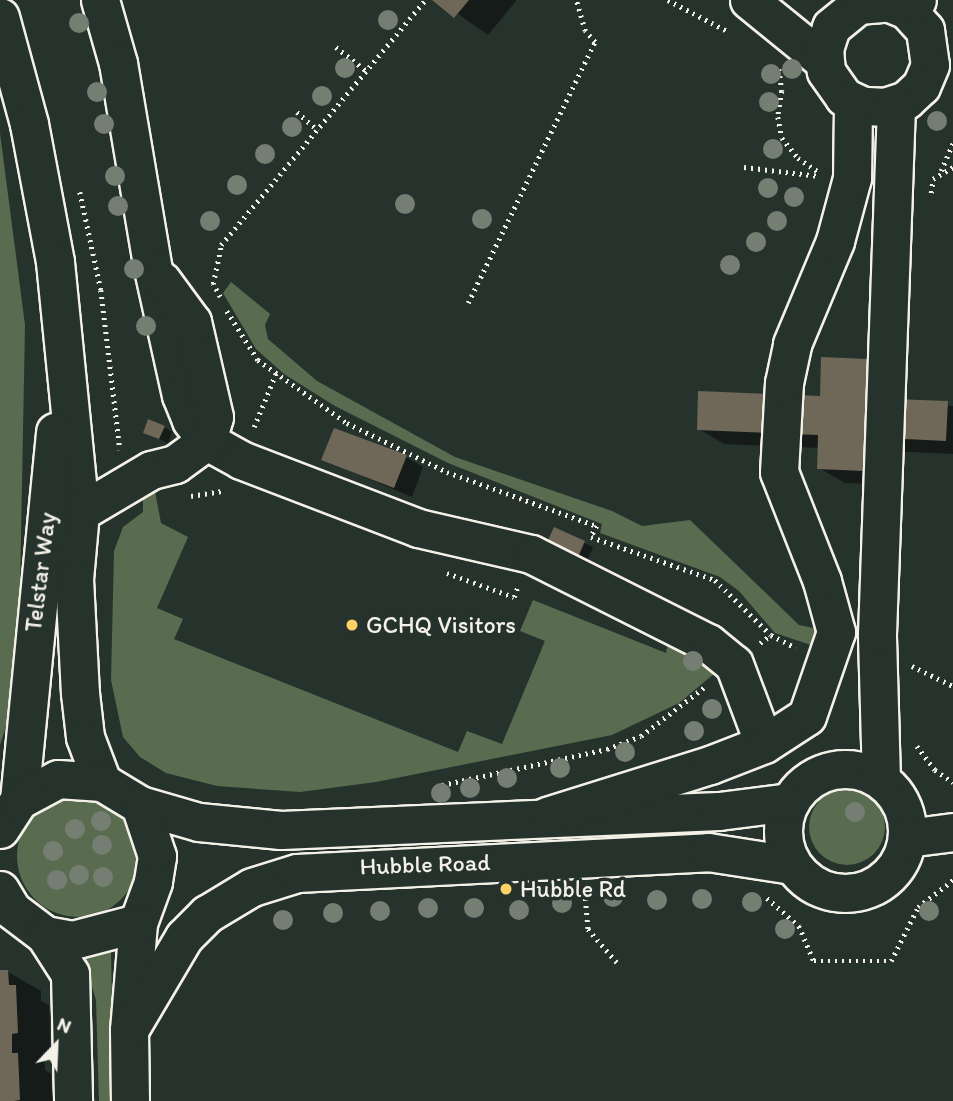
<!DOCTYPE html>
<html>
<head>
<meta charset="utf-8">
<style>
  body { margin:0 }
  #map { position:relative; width:953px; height:1101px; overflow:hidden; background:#26332d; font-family:Itim,sans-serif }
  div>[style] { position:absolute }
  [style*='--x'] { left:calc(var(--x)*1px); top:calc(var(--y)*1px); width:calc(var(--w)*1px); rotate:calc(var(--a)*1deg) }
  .green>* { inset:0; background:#596c4f }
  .round { border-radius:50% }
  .shadow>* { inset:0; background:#0007 }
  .building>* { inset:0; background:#6f6757 }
  .path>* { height:4.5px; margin-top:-2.25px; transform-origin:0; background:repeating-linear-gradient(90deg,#f4f1e8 0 2px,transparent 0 7px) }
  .roads { filter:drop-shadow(2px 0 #f4f1e8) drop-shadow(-2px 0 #f4f1e8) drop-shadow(0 2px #f4f1e8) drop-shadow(0 -2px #f4f1e8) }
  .minor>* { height:37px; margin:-18.5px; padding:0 18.5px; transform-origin:18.5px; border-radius:18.5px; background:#26332d }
  .minor>.ring { margin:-18.5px; padding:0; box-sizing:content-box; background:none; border:37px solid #26332d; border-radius:50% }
  .trees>* { width:20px; height:20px; margin:-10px; border-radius:50%; background:#757e72 }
  .dots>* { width:19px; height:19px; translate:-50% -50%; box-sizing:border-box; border:4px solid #26332d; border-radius:50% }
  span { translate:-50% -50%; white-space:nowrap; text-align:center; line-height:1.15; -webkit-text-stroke:7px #26332d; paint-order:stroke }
  .street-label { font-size:24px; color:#f4f1e8 }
  .poi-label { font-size:24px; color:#f4f1e8 }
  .left { translate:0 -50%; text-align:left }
  .north { position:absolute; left:21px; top:1010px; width:70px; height:70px; -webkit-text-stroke:5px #26332d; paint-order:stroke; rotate:23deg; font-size:19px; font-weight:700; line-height:28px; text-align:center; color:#f4f1e8 }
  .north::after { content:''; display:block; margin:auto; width:24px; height:32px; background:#f4f1e8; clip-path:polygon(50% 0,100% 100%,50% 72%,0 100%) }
</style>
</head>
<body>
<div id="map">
  <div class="green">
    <i style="clip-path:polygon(0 133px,25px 325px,20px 591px,7px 723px,0 745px)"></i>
    <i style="clip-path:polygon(231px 282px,270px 314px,265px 325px,268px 339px,317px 381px,455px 457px,612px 511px,642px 526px,690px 520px,799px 625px,818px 629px,817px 647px,775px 633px,739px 591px,720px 577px,600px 533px,602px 524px,448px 463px,335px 406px,284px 374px,256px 349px,223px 293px)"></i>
    <i style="clip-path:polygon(154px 486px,161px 523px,188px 537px,157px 608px,183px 619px,174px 639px,458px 752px,467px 731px,502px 744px,545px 641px,520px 631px,533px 600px,666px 653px,668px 643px,697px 654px,715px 673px,679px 703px,612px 735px,376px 782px,300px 792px,217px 786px,166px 773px,140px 757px,123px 737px,111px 680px,114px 551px,123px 527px,143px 512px,143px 491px)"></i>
    <i class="round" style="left:809px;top:789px;width:76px;height:76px"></i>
    <i class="round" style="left:17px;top:795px;width:122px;height:122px"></i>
    <i style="clip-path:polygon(111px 951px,114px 1101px,99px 1101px,96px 1000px,83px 958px)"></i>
  </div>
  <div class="shadow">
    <i style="clip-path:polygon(438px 0,517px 0,488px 35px)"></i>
    <i style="clip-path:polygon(867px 360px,893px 375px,893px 401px,953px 406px,953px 454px,890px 451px,889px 485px,845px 483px,819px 468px,820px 448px,724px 444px,699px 429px,822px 398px)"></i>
    <i style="clip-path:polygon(164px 427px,172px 432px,168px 443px,145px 432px)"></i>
    <i style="clip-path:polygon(406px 457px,423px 467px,412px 497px,324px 460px)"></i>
    <i style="clip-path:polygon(554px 530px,593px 547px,585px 566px)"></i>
    <i style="clip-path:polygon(0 972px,8px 972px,41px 991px,41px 1001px,49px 1005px,50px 1052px,44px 1052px,45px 1070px,51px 1074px,52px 1101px,0 1101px)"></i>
  </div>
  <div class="building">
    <i style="clip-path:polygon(432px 0,469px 0,454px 18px)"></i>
    <i style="clip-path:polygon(821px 357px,868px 359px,867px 398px,948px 401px,946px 441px,865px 437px,864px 471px,817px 469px,818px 435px,697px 430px,698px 391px,820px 396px)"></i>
    <i style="clip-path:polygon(148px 419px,165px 426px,159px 439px,143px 433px)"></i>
    <i style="clip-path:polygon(334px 428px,407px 455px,394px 488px,321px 460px)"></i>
    <i style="clip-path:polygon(554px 527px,585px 541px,576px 562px,544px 549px)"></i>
    <i style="clip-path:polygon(0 970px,8px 970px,9px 985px,16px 985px,18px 1033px,12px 1034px,12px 1053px,18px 1053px,20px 1100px,14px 1101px,0 1101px)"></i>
  </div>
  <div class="path">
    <i style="--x:668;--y:0;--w:69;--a:27.7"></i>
    <i style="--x:336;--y:47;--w:39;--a:38"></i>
    <i style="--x:779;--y:69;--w:22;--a:82"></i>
    <i style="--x:782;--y:91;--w:26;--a:99"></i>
    <i style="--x:778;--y:117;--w:21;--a:79"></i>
    <i style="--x:782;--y:138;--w:26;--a:51"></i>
    <i style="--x:798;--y:158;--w:25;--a:34"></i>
    <i style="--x:297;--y:112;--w:28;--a:41"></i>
    <i style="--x:744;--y:167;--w:76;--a:6.8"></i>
    <i style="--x:941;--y:171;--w:30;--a:-67"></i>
    <i style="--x:80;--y:192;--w:100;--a:77.9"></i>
    <i style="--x:101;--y:290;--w:161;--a:83.2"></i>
    <i style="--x:931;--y:193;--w:14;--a:-82"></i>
    <i style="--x:933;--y:179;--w:23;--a:-31"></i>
    <i style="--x:220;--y:297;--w:15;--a:-118"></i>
    <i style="--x:213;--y:284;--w:40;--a:-78"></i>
    <i style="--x:221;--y:245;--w:319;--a:-50.2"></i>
    <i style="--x:468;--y:303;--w:290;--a:-64.1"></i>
    <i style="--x:595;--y:42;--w:15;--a:-132"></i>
    <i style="--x:585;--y:31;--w:32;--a:-106"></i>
    <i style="--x:227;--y:311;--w:58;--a:57.7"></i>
    <i style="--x:258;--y:360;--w:109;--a:35.3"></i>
    <i style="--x:347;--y:423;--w:111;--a:26.1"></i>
    <i style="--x:447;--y:472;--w:159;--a:19.8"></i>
    <i style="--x:597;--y:526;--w:13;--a:119"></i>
    <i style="--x:591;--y:537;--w:131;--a:19.1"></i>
    <i style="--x:715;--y:580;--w:78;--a:44.5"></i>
    <i style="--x:771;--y:635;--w:28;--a:27"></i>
    <i style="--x:254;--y:427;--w:58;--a:-67.8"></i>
    <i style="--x:191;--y:496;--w:33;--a:-9"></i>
    <i style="--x:447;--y:573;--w:71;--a:19.7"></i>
    <i style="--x:514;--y:597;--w:12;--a:-70"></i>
    <i style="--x:760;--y:643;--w:14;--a:-36"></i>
    <i style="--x:912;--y:666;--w:46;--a:26"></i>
    <i style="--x:917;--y:746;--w:30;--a:53"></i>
    <i style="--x:935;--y:770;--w:22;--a:34"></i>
    <i style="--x:442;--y:785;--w:169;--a:-12.3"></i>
    <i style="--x:607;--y:749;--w:36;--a:-21"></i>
    <i style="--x:641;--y:736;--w:83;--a:-37.7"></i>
    <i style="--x:585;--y:892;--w:37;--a:85"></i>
    <i style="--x:588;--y:929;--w:49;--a:49.1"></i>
    <i style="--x:767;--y:898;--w:43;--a:41.2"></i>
    <i style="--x:799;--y:926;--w:38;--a:67"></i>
    <i style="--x:814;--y:961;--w:77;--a:0"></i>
    <i style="--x:891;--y:961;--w:60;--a:-63.4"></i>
    <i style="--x:918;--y:907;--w:44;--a:-37.6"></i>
  </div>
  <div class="roads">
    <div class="minor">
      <i style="--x:100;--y:0;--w:66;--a:74.1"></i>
      <i style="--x:118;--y:63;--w:209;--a:80.4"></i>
      <i style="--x:153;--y:269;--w:129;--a:77.5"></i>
      <i style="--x:181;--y:395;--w:27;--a:68"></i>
      <i style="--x:191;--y:420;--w:26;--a:53"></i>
      <i style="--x:207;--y:441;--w:39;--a:29"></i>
      <i style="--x:241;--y:460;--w:190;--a:21"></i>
      <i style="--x:418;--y:528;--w:116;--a:13"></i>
      <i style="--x:531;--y:554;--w:198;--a:26.7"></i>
      <i style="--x:708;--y:643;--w:33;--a:39"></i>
      <i style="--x:734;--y:664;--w:85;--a:69.4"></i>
      <i style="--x:749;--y:0;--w:97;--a:39.1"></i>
      <i style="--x:890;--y:3;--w:18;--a:22"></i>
      <i style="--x:907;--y:10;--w:27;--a:48"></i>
      <i style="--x:925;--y:30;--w:35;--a:82"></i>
      <i style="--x:930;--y:65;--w:23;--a:113"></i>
      <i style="--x:921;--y:86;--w:21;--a:137"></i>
      <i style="--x:906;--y:100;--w:22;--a:162"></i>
      <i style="--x:885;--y:107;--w:22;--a:-177"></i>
      <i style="--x:863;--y:106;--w:21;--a:-155"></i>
      <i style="--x:844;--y:97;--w:32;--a:-125"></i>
      <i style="--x:826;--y:71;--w:22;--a:-95"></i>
      <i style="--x:824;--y:49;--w:23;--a:-72"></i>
      <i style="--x:831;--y:27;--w:35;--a:-39"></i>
      <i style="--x:858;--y:5;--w:59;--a:-4.8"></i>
      <i style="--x:0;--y:17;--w:111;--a:74.8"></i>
      <i style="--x:29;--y:124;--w:140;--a:79.3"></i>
      <i style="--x:55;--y:262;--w:251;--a:84.3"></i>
      <i style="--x:80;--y:512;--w:67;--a:95.1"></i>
      <i style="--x:74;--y:579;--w:114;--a:87"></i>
      <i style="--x:80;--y:693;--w:44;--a:83.5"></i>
      <i style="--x:85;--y:737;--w:48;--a:69.3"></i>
      <i style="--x:80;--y:512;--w:82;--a:-30.6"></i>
      <i style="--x:151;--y:470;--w:25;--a:-14"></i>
      <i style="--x:175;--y:464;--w:39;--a:-36"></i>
      <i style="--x:207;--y:441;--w:25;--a:-74"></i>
      <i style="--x:214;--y:417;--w:98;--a:-103"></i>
      <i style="--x:192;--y:322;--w:51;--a:-126.2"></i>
      <i class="ring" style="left:783px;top:769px;width:87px;height:87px"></i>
      <i style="--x:881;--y:780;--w:146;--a:-91.6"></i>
      <i style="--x:877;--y:634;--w:529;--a:-87.94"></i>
      <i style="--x:19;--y:800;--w:370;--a:-84.4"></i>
      <i style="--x:140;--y:805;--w:61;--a:16.1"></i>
      <i style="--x:199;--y:822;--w:82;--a:5.6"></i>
      <i style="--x:281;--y:830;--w:438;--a:-2.5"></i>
      <i style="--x:719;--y:811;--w:71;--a:-7.3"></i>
      <i style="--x:547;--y:816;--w:171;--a:-17.4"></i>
      <i style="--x:710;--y:765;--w:58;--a:-21.3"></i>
      <i style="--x:764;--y:744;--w:51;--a:-33.1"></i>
      <i style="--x:807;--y:716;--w:89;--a:-71"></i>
      <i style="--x:836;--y:632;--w:53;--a:-105.4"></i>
      <i style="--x:822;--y:581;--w:117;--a:-111.5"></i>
      <i style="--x:779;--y:472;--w:89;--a:-86.8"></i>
      <i style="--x:784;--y:383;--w:40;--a:-78"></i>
      <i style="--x:792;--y:344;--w:112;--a:-67.3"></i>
      <i style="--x:835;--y:241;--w:65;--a:-74.9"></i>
      <i style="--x:852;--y:178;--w:76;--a:-89.2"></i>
      <i style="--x:0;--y:829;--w:35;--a:-57"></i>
      <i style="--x:19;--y:800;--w:44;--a:-28.3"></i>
      <i style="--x:58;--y:779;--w:44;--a:3.9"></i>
      <i style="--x:102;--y:782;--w:44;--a:31.2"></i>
      <i style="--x:140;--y:805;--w:54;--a:71.6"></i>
      <i style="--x:157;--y:856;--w:26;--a:99"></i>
      <i style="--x:153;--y:882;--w:44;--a:110.1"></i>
      <i style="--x:138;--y:923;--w:107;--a:94.8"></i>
      <i style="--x:129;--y:1030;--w:71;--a:89.2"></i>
      <i style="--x:907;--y:838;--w:46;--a:-7.4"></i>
      <i style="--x:0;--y:890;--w:23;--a:59"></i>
      <i style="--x:12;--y:910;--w:41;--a:37.1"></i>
      <i style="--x:45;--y:935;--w:28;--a:10"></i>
      <i style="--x:73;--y:940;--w:67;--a:-14.7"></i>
      <i style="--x:45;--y:935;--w:46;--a:57.3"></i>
      <i style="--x:70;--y:974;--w:127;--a:88.6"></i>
      <i style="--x:129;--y:1030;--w:108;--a:-59.4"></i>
      <i style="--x:184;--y:937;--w:33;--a:-45"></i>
      <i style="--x:207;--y:914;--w:52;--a:-31"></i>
      <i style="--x:252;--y:887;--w:47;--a:-17.3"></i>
      <i style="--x:297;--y:873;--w:412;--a:-2.9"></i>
      <i style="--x:708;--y:852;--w:85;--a:8.8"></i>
    </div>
  </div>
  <div class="trees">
    <i style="left:388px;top:20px"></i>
    <i style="left:79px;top:23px"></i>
    <i style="left:345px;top:68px"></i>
    <i style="left:792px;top:69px"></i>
    <i style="left:771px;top:74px"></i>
    <i style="left:97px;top:92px"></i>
    <i style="left:322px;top:96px"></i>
    <i style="left:769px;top:102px"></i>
    <i style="left:937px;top:121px"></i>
    <i style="left:104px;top:124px"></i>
    <i style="left:292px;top:127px"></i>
    <i style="left:773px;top:149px"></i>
    <i style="left:265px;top:154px"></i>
    <i style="left:115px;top:176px"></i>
    <i style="left:237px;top:185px"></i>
    <i style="left:768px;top:188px"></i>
    <i style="left:794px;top:197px"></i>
    <i style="left:405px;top:204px"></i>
    <i style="left:118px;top:206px"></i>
    <i style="left:482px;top:219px"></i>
    <i style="left:210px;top:221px"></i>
    <i style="left:777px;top:221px"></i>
    <i style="left:756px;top:242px"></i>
    <i style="left:730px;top:265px"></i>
    <i style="left:134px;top:269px"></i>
    <i style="left:146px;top:326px"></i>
    <i style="left:693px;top:661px"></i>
    <i style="left:712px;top:709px"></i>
    <i style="left:694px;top:731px"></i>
    <i style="left:625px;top:752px"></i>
    <i style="left:560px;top:768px"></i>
    <i style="left:507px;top:778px"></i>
    <i style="left:470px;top:788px"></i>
    <i style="left:441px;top:793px"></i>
    <i style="left:855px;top:812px"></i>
    <i style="left:101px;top:821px"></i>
    <i style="left:75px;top:829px"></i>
    <i style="left:102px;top:845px"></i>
    <i style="left:53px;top:851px"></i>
    <i style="left:79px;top:875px"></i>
    <i style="left:103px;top:877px"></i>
    <i style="left:57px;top:880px"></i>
    <i style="left:613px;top:897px"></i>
    <i style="left:702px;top:899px"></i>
    <i style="left:657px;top:900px"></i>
    <i style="left:752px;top:902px"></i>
    <i style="left:562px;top:903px"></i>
    <i style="left:428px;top:908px"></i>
    <i style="left:474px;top:908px"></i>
    <i style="left:519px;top:910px"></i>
    <i style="left:380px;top:911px"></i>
    <i style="left:929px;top:911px"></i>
    <i style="left:333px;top:913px"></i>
    <i style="left:283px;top:920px"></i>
    <i style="left:785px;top:929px"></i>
  </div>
  <div class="dots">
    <i style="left:352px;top:625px;background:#ffd166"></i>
    <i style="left:506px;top:889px;background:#ffd166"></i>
  </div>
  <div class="street-label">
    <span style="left:40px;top:572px;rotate:-83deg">Telstar Way</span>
    <span style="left:425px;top:864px;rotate:-2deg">Hubble Road</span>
  </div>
  <div class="poi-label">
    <span class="left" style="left:366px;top:625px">GCHQ Visitors</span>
    <span class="left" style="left:520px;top:889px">Hubble Rd</span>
  </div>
  <div class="north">N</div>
</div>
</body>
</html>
